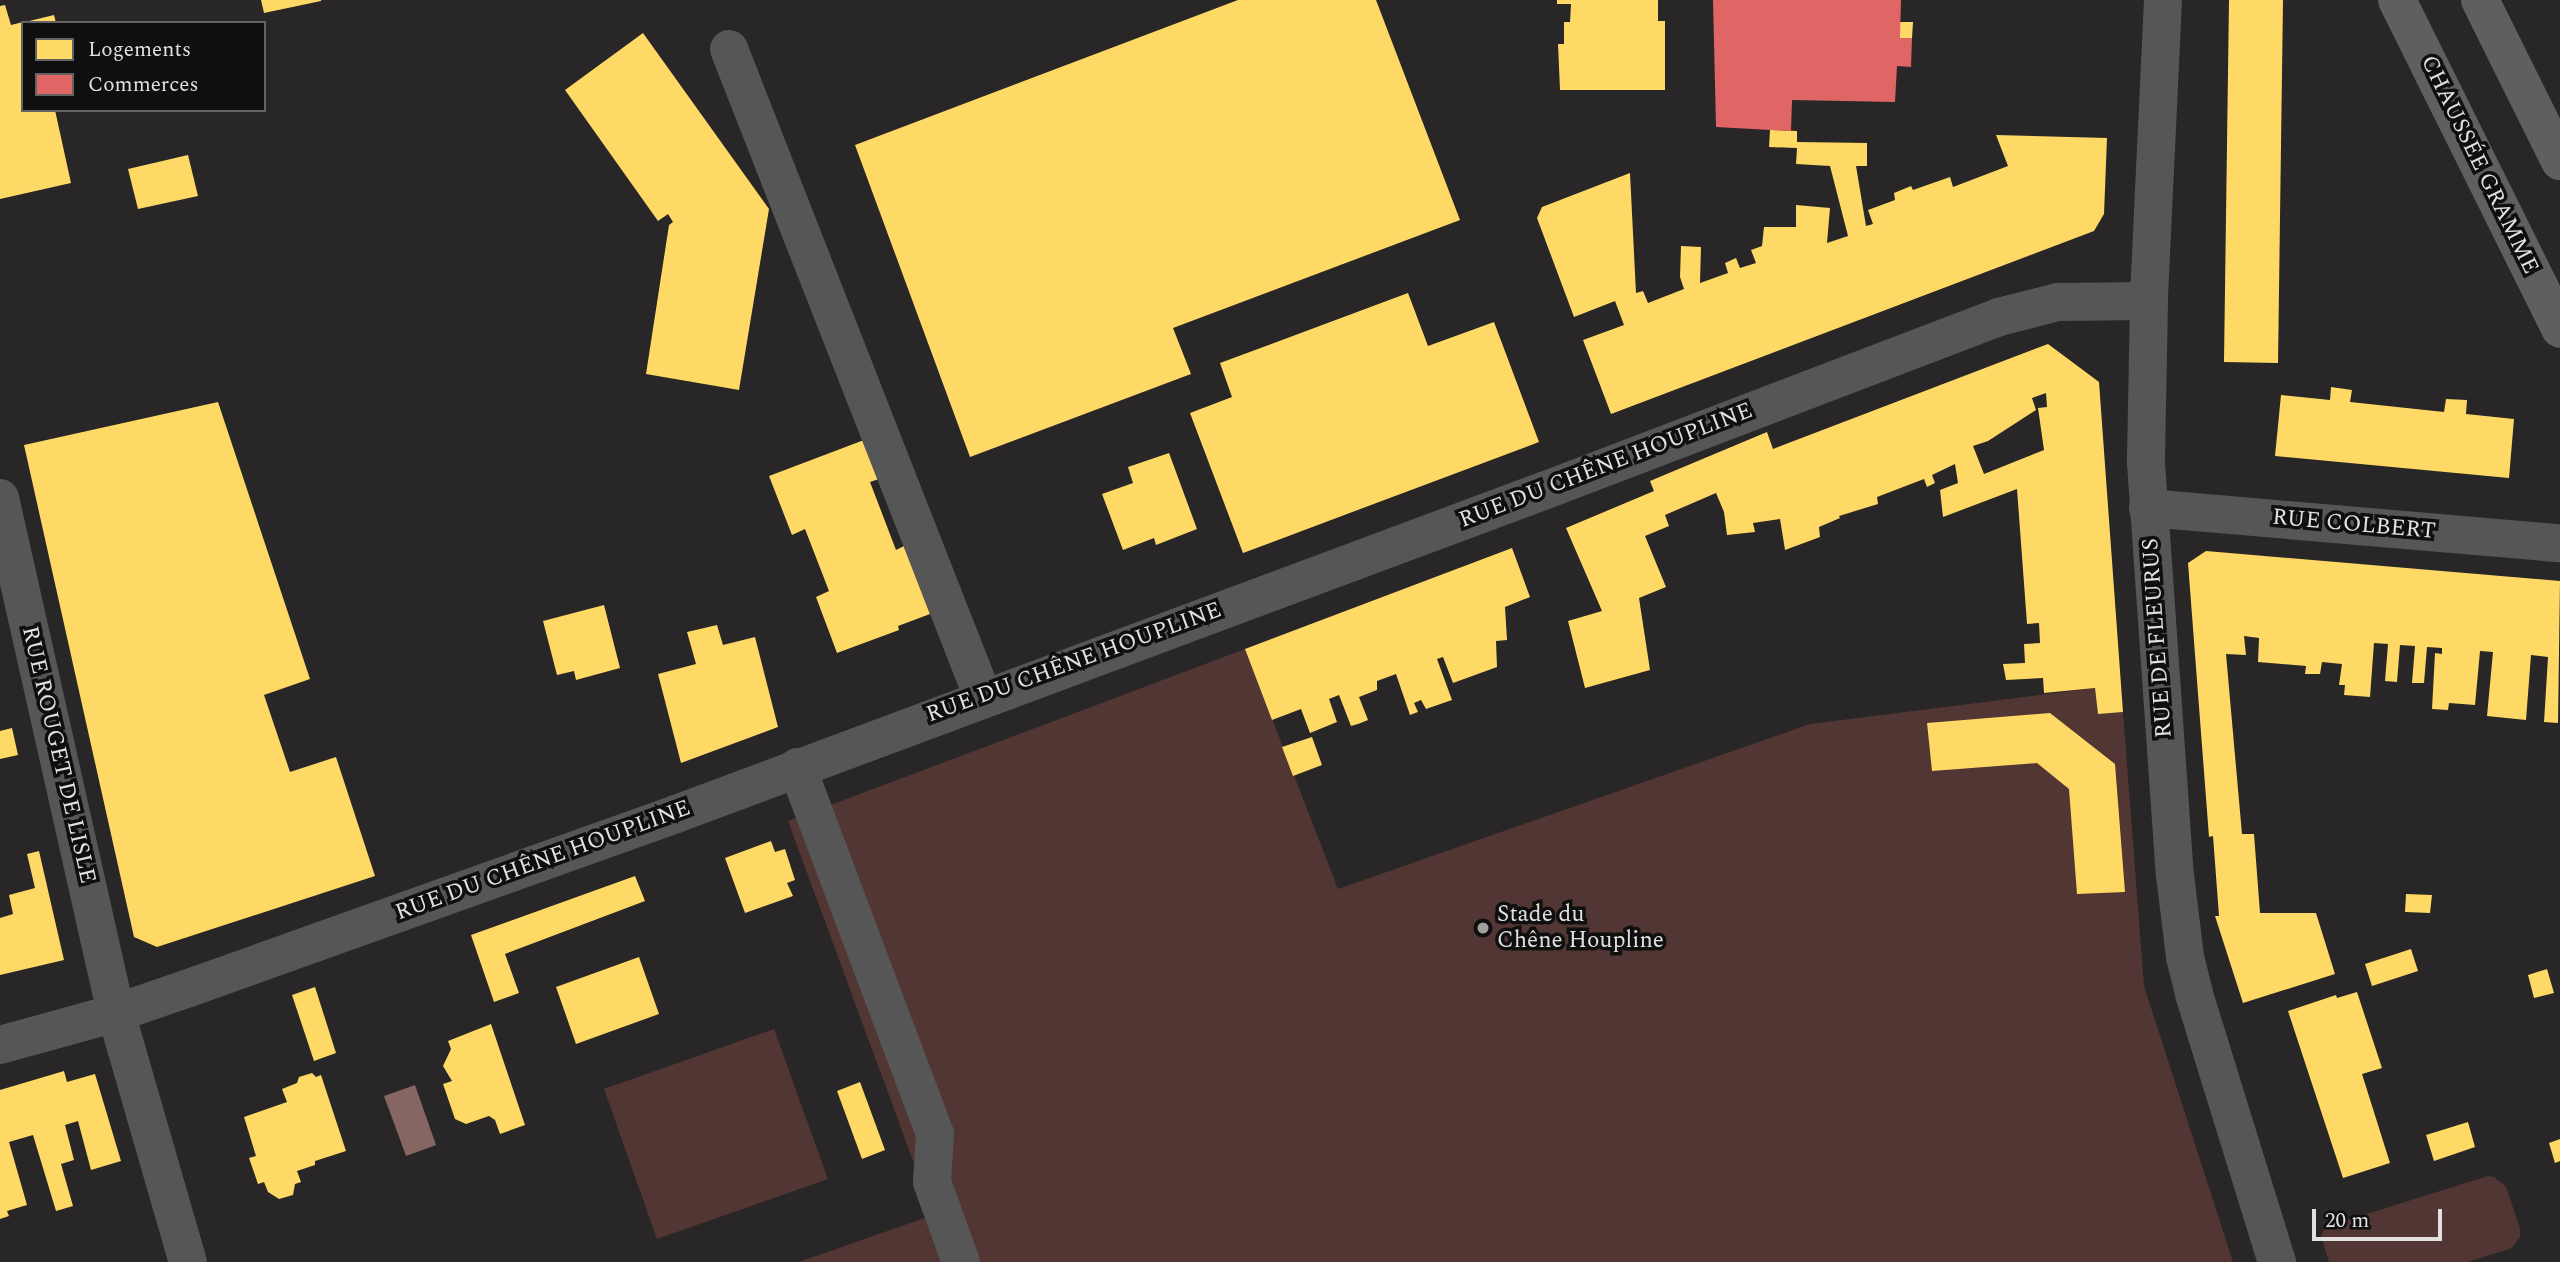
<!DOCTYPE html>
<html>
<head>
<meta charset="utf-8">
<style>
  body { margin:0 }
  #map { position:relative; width:2560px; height:1262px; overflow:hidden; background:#282626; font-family:Spectral,serif }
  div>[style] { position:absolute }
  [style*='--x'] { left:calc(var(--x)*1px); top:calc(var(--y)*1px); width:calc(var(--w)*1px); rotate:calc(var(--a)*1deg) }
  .green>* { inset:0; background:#513634 }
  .water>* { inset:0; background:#866662 }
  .homes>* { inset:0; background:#ffd966 }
  .shops>* { inset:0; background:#e06666 }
  .minor>* { height:38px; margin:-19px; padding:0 19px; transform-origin:19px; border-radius:19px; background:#575656 }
  .major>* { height:38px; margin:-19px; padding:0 19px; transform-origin:19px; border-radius:19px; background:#605f5f }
  .dots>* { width:19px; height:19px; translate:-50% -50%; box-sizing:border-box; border:4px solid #100f0f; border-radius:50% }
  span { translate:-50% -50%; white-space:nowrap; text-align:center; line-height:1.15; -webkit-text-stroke:7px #100f0f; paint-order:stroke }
  .street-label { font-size:23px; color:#e3e1e0 }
  .poi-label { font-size:23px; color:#e3e1e0 }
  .left { translate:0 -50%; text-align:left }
  .legend { position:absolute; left:21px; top:21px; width:245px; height:91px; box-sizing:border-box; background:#100f0f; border:2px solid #646363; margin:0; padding:9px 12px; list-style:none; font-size:21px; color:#e3e1e0 }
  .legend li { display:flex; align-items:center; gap:14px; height:35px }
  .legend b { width:35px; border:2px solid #646363 }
  .scale { position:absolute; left:2312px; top:1209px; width:130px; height:32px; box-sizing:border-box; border:4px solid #e3e1e0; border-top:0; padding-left:9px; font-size:21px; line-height:24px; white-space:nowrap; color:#e3e1e0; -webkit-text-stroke:5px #100f0f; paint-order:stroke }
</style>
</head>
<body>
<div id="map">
  <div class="green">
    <i style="clip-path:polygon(1245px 649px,1338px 889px,1810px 724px,2095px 688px,2098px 713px,2123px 712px,2144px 986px,2233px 1262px,799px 1262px,933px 1215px,788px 821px)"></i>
    <i style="clip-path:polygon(774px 1029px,828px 1179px,657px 1239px,604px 1089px)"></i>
    <i style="clip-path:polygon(2488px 1176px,2494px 1177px,2506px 1187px,2520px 1228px,2520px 1237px,2512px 1248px,2468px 1262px,2329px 1262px,2321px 1236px,2325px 1227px)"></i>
  </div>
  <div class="water">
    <i style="clip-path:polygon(415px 1085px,436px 1145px,406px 1156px,384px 1096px)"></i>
  </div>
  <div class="homes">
    <i style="clip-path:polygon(261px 0,321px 0,321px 1px,264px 13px)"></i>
    <i style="clip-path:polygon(1238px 0,1376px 0,1460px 220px,1173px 328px,1191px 374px,970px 457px,855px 145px)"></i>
    <i style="clip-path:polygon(1557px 0,1658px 0,1658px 21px,1665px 21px,1665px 90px,1560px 90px,1558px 44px,1564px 44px,1564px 22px,1570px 22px,1571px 4px,1557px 4px)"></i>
    <i style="clip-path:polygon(2229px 0,2283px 0,2278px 363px,2224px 362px)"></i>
    <i style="clip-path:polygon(5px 5px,11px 25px,23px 22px,23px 110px,55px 110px,71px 183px,0 199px,0 6px)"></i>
    <i style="clip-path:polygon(54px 15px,56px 23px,25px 23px,25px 22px)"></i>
    <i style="clip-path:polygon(1900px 22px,1913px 22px,1912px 38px,1900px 38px)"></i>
    <i style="clip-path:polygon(643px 33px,769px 209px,739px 390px,646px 374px,669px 225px,673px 222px,668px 214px,658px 221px,565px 90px)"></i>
    <i style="clip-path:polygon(1770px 130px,1797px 131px,1797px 142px,1867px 143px,1867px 166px,1856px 166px,1866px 226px,1873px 224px,1868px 210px,1895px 200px,1894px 193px,1911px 186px,1913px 190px,1950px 177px,1953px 187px,2008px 166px,1996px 135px,2107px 138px,2104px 214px,2094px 231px,1611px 414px,1583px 340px,1624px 325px,1615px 301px,1574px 317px,1537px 218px,1542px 207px,1630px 173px,1636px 293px,1643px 291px,1648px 303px,1684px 289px,1680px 277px,1681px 246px,1701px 247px,1700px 283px,1728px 273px,1725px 263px,1736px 258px,1740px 268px,1756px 263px,1751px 250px,1762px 246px,1764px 227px,1796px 227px,1796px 205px,1830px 208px,1827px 243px,1848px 236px,1830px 166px,1796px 164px,1797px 148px,1769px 147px)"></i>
    <i style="clip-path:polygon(188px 155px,198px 196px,138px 209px,128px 169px)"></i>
    <i style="clip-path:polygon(1408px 293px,1428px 346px,1494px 322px,1539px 442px,1243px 553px,1190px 413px,1232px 397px,1220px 363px)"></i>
    <i style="clip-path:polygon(evenodd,2048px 344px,2099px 382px,2123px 712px,2098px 714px,2095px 688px,2044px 693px,2043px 678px,2006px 680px,2003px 664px,2025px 663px,2024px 644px,2040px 643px,2039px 623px,2027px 624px,2017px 489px,1943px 517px,1940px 490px,1958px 483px,1955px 464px,1932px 475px,1935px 483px,1927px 487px,1924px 479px,1877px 497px,1878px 504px,1839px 516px,1840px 518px,1819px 527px,1820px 537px,1785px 550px,1780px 519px,1753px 523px,1755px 532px,1727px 535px,1724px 512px,1716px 493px,1665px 515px,1669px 526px,1645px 536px,1666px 587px,1639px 598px,1650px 670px,1585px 688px,1568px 621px,1602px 611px,1566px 528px,1654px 491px,1650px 481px,1767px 432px,1773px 449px,2048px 344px,2046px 393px,2047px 407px,2038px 408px,2044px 450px,1984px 474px,1973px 446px,1988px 441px,2036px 410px,2032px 398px,2046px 393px)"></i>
    <i style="clip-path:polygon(2331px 387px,2352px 390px,2350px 402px,2444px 412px,2446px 399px,2467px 400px,2466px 414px,2514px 419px,2509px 478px,2275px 456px,2281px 395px,2330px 400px)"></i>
    <i style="clip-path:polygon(218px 402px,310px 679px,264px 695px,290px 772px,336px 757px,375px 876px,157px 947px,134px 937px,24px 445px)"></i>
    <i style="clip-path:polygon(864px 440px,879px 479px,870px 482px,896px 550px,904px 546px,930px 614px,898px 626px,899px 630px,837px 653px,816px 597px,829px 591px,805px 529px,792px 535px,769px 476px)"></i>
    <i style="clip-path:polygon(1169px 453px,1197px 529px,1156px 545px,1154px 538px,1123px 550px,1102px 494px,1133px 483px,1128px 467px)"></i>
    <i style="clip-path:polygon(1512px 548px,1530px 597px,1505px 607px,1507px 640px,1496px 641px,1497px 667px,1453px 683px,1443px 657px,1437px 659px,1452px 700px,1426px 709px,1421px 700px,1414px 703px,1418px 712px,1410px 715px,1396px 674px,1377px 681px,1377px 690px,1359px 697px,1368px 720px,1358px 724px,1351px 726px,1339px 695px,1329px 699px,1337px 722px,1310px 733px,1301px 709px,1272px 720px,1245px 649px)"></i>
    <i style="clip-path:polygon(2206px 551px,2560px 581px,2558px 723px,2544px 722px,2548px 657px,2531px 655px,2526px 720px,2487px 716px,2493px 652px,2480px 651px,2475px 705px,2449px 703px,2448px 710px,2432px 709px,2435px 653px,2442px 654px,2442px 648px,2427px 647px,2424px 683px,2412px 683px,2415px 646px,2400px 645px,2397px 682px,2385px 681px,2388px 644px,2374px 643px,2370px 697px,2344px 695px,2345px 685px,2339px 685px,2342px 664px,2322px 662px,2320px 674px,2305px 674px,2306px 666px,2258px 662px,2259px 638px,2244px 636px,2246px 655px,2226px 654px,2242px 834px,2254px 834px,2260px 913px,2316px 913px,2335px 974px,2243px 1003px,2215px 916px,2219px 916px,2213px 836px,2209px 837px,2188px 563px)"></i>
    <i style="clip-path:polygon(604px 605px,620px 668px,576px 680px,574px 671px,557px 675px,543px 621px)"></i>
    <i style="clip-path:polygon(717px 625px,723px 645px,755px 637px,778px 727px,681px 763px,658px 674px,696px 664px,687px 632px)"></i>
    <i style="clip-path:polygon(2050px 713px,2115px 764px,2125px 892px,2077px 894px,2069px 789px,2037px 763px,1932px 771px,1927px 723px)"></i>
    <i style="clip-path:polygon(12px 728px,18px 755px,0 759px,0 731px)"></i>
    <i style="clip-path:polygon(1312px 737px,1322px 765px,1293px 776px,1282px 747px)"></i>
    <i style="clip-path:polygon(771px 841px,775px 852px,785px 849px,795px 880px,787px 883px,793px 896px,745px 913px,725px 858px)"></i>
    <i style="clip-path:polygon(39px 851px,64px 960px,0 975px,0 918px,13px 914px,9px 895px,35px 888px,27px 854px)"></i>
    <i style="clip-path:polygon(635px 876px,645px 901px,505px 954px,519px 993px,494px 1002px,471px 935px)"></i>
    <i style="clip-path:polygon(2406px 894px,2432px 895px,2430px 913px,2405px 912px)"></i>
    <i style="clip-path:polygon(2411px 949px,2418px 971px,2372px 986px,2365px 964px)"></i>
    <i style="clip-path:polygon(639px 957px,659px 1014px,576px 1044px,556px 987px)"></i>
    <i style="clip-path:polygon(2547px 969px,2554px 993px,2534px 998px,2528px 975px)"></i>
    <i style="clip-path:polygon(315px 987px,336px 1053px,314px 1061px,292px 995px)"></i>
    <i style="clip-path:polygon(2357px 992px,2382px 1068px,2362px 1074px,2390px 1163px,2343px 1178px,2288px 1011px,2336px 995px,2337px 998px)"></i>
    <i style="clip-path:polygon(491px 1024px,525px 1125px,500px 1134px,495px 1120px,489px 1116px,466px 1124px,455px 1119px,443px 1084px,452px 1081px,443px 1066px,451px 1049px,448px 1041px)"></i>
    <i style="clip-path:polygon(64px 1071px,67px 1082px,95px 1074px,121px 1161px,91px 1170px,78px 1121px,65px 1125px,74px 1160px,61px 1164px,73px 1206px,56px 1211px,33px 1135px,9px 1142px,27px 1205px,7px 1211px,9px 1216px,0 1219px,0 1090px)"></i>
    <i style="clip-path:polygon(312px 1073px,316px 1077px,321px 1075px,346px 1151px,315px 1161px,315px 1165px,297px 1171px,301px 1182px,295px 1184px,293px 1195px,279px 1199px,268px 1192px,264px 1182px,258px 1184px,249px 1158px,256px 1156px,244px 1117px,287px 1102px,282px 1089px,297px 1083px,299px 1077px)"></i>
    <i style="clip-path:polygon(860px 1082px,885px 1150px,862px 1159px,837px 1091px)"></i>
    <i style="clip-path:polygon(2468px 1122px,2475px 1147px,2434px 1161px,2426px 1135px)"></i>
    <i style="clip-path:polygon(2560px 1139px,2560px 1161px,2555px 1163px,2549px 1143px)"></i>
  </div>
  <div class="shops">
    <i style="clip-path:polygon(1713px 0,1901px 0,1900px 38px,1912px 38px,1911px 67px,1897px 66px,1895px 102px,1792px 100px,1791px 131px,1716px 127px)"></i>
  </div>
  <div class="minor">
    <i style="--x:2163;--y:0;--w:301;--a:92.7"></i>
    <i style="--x:2149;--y:301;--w:162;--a:91.1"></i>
    <i style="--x:2146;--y:463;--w:413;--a:86"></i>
    <i style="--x:2175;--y:875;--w:83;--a:83"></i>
    <i style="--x:2185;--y:957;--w:38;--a:76"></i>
    <i style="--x:2194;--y:994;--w:281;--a:72.8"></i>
    <i style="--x:729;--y:49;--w:696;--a:68.6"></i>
    <i style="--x:0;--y:498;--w:528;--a:77.31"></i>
    <i style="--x:116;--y:1013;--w:259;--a:73.9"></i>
    <i style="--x:2148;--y:508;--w:413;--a:4.9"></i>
    <i style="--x:797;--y:767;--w:392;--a:69.4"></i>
    <i style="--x:935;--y:1134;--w:48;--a:93.6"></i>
    <i style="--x:932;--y:1182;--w:85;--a:70.1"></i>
    <i style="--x:0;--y:1045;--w:120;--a:-15.4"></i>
    <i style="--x:116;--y:1013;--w:77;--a:-18.9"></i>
    <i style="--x:189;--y:988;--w:517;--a:-19.66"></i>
    <i style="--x:676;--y:814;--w:928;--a:-20.43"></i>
    <i style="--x:1546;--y:490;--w:485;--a:-20.9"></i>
    <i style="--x:1999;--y:317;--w:61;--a:-14.3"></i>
    <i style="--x:2058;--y:302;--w:91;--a:-0.6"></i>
  </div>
  <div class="major">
    <i style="--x:2397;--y:0;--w:367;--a:63.6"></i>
    <i style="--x:2480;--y:0;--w:180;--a:63.6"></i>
  </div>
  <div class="dots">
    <i style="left:1483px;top:928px;background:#a2a09f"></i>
  </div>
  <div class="street-label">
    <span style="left:2479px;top:165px;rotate:64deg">CHAUSSÉE GRAMME</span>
    <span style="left:1606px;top:466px;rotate:-21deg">RUE DU CHÊNE HOUPLINE</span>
    <span style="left:2354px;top:525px;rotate:5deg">RUE COLBERT</span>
    <span style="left:2158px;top:638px;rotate:-94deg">RUE DE FLEURUS</span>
    <span style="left:1074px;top:663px;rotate:-20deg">RUE DU CHÊNE HOUPLINE</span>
    <span style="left:58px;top:755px;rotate:77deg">RUE ROUGET DE LISLE</span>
    <span style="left:543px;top:861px;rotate:-20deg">RUE DU CHÊNE HOUPLINE</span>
  </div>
  <div class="poi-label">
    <span class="left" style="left:1497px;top:928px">Stade du<br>Chêne Houpline</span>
  </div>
  <ul class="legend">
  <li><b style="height:19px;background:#ffd966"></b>Logements</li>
  <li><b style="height:19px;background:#e06666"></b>Commerces</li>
  </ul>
  <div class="scale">20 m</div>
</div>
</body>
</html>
